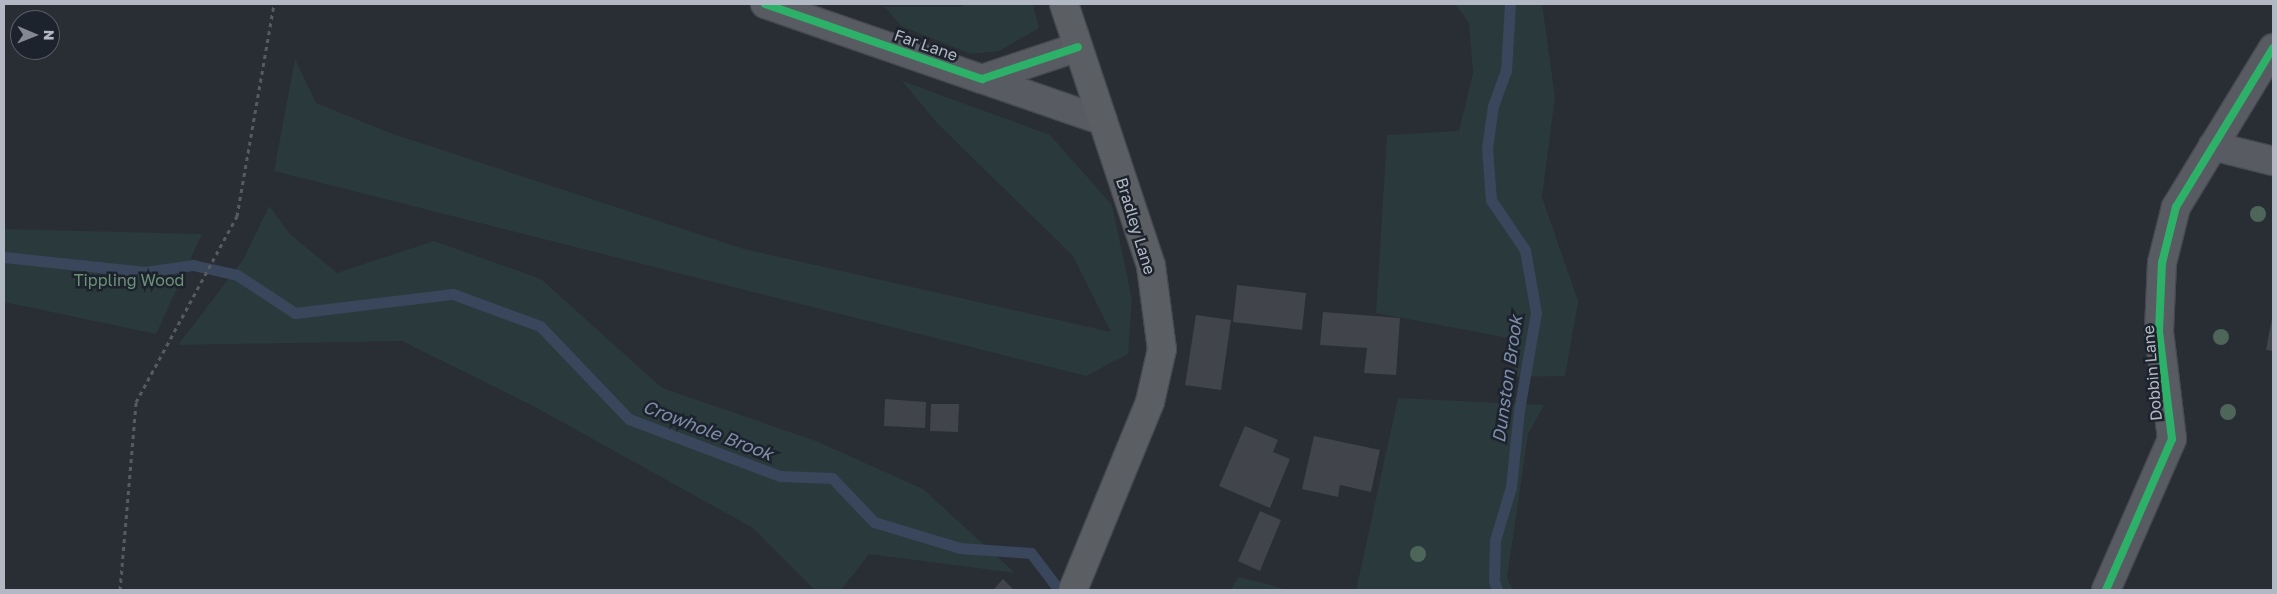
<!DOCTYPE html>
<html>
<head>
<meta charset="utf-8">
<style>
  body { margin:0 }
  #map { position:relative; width:2277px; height:594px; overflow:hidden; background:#292d34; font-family:"Golos Text",sans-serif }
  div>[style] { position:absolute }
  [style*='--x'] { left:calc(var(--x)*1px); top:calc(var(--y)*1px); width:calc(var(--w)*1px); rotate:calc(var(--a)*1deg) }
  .green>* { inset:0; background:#2a3a3c }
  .stream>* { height:11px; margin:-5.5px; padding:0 5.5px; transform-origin:5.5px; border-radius:5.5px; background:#3a465b }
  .building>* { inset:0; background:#41444a }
  .path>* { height:3px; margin-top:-1.5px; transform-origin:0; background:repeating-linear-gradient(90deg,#575b5f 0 4px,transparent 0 8px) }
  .roads { filter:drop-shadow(1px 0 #46494f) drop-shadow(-1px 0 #46494f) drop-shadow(0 1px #46494f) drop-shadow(0 -1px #46494f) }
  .minor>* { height:28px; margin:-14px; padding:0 14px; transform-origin:14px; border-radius:14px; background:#585b62 }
  .major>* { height:28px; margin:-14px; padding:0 14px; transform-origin:14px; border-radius:14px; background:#5b5e63 }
  .cycleway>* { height:8px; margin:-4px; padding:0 4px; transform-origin:4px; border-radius:4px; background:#2db169 }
  .trees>* { width:16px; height:16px; margin:-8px; border-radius:50%; background:#4e6559 }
  span { translate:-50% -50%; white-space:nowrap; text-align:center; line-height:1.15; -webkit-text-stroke:5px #1d232d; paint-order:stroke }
  .street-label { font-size:16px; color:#b3b9c4 }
  .park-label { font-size:16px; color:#6d9278 }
  .water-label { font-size:18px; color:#7e8ea9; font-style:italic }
  .frame { position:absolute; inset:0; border:5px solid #b3b9c4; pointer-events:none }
  .north { position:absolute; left:10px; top:10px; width:50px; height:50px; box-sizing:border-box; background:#1d232d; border:1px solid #595f69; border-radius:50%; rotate:91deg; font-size:14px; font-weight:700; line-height:20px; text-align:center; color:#b3b9c4 }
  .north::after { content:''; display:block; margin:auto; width:18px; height:22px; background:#838892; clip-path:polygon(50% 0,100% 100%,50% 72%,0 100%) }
</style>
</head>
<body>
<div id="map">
  <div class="green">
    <i style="clip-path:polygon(963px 4px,1033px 4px,1039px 28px,999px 51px,971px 54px,901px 26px,885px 7px,962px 7px)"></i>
    <i style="clip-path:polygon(1455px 4px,1542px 4px,1555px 97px,1542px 197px,1578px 301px,1565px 376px,1513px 377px,1519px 340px,1376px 313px,1387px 135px,1459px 131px,1473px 73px,1469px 23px)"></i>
    <i style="clip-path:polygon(295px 59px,316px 103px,390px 133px,744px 249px,1111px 332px,1073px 256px,938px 124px,902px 81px,1050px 135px,1112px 205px,1132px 300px,1128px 354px,1086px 376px,274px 171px)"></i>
    <i style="clip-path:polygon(269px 206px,291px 235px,337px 273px,434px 241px,541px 279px,662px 388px,816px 441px,923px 489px,1015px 573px,869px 554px,841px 590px,815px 590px,753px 528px,535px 407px,402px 341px,178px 345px,243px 260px)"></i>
    <i style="clip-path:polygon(4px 229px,202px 234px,156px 334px,4px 302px)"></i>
    <i style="clip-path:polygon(1398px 398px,1544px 405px,1528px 434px,1507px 578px,1513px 590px,1356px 590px)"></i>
    <i style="clip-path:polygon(1238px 577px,1264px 583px,1287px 590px,1231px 590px)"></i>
  </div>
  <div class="stream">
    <i style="--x:4;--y:257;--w:142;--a:6.1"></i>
    <i style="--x:145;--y:272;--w:49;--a:-8.3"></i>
    <i style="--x:193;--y:265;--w:45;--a:12.8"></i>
    <i style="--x:237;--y:275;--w:69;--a:33.2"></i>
    <i style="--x:295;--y:313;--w:159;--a:-6.9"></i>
    <i style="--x:453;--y:294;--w:93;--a:20.2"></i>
    <i style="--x:540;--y:326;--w:129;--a:46.3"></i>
    <i style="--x:629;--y:419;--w:161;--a:20.7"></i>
    <i style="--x:780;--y:476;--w:52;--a:2.2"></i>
    <i style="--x:832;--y:478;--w:61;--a:46.3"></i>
    <i style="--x:874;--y:522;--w:90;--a:16.8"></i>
    <i style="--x:960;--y:548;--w:71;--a:4"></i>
    <i style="--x:1031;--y:553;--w:46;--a:52.9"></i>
    <i style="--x:1497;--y:590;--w:9;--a:-108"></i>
    <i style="--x:1494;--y:581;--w:41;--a:-88.6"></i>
    <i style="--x:1495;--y:540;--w:55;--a:-73.2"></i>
    <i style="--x:1511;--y:487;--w:77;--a:-84.1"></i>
    <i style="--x:1519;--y:410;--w:98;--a:-80.1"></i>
    <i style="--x:1536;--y:313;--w:64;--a:-99.9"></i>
    <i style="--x:1525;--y:250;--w:60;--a:-124.2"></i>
    <i style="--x:1491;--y:200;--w:52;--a:-94.4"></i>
    <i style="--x:1487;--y:148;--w:42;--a:-81.9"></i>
    <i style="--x:1493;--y:106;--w:37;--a:-70"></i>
    <i style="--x:1506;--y:71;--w:67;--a:-86.6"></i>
  </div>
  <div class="building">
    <i style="clip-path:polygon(1237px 285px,1306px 293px,1302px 330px,1233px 322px)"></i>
    <i style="clip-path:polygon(1323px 312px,1400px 318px,1396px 375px,1364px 373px,1367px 348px,1320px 345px)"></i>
    <i style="clip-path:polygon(2273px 313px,2273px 351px,2266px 350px)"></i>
    <i style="clip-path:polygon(1196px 315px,1231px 320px,1221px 390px,1185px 385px)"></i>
    <i style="clip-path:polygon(885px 399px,926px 402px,925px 428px,884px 426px)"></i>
    <i style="clip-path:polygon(931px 404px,959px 404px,958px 432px,930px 431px)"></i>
    <i style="clip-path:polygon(1245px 426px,1278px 440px,1273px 452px,1290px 459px,1270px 508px,1219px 486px)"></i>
    <i style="clip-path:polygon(1314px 436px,1380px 450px,1371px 492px,1340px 485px,1338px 497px,1302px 489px)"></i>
    <i style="clip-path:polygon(1260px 511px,1281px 520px,1260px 571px,1238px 561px)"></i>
    <i style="clip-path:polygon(1003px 579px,1014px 590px,993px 590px)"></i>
  </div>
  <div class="path">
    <i style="--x:120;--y:590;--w:189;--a:-85.1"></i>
    <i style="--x:136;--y:402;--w:212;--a:-61.5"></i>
    <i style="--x:237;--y:216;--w:215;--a:-80.1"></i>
  </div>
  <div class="roads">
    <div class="minor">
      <i style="--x:765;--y:4;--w:230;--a:19.1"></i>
      <i style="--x:982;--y:79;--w:101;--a:-18.4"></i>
      <i style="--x:982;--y:79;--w:128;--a:19.1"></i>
      <i style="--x:2213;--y:146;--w:62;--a:14"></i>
      <i style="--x:2106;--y:590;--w:165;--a:-66.4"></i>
      <i style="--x:2172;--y:439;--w:109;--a:-96.9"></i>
      <i style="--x:2159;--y:331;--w:68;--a:-87.5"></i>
      <i style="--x:2162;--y:263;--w:58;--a:-76"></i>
      <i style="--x:2176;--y:207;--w:186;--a:-58.6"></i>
    </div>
    <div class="major">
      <i style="--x:1064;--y:4;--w:276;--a:71.6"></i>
      <i style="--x:1151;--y:266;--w:84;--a:82.5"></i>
      <i style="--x:1162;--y:349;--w:54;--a:102.8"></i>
      <i style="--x:1150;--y:402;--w:203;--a:112.3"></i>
    </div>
  </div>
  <div class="cycleway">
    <i style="--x:765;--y:4;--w:230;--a:19.1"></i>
    <i style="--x:982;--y:79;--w:101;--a:-18.4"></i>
    <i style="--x:2106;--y:590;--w:165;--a:-66.4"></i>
    <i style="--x:2172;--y:439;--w:109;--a:-96.9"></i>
    <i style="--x:2159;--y:331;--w:68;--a:-87.5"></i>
    <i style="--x:2162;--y:263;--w:58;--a:-76"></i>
    <i style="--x:2176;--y:207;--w:186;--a:-58.6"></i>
  </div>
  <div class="trees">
    <i style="left:2258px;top:214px"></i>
    <i style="left:2221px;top:337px"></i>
    <i style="left:2228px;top:412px"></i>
    <i style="left:1418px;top:554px"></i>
  </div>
  <div class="street-label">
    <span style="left:926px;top:45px;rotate:19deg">Far Lane</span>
    <span style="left:1136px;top:226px;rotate:73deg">Bradley Lane</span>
    <span style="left:2152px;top:373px;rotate:-95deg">Dobbin Lane</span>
  </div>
  <div class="park-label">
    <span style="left:129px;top:280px">Tippling Wood</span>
  </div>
  <div class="water-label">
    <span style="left:1507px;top:379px;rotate:-82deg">Dunston Brook</span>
    <span style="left:708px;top:430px;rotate:21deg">Crowhole Brook</span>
  </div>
  <div class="frame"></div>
  <div class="north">N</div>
</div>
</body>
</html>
